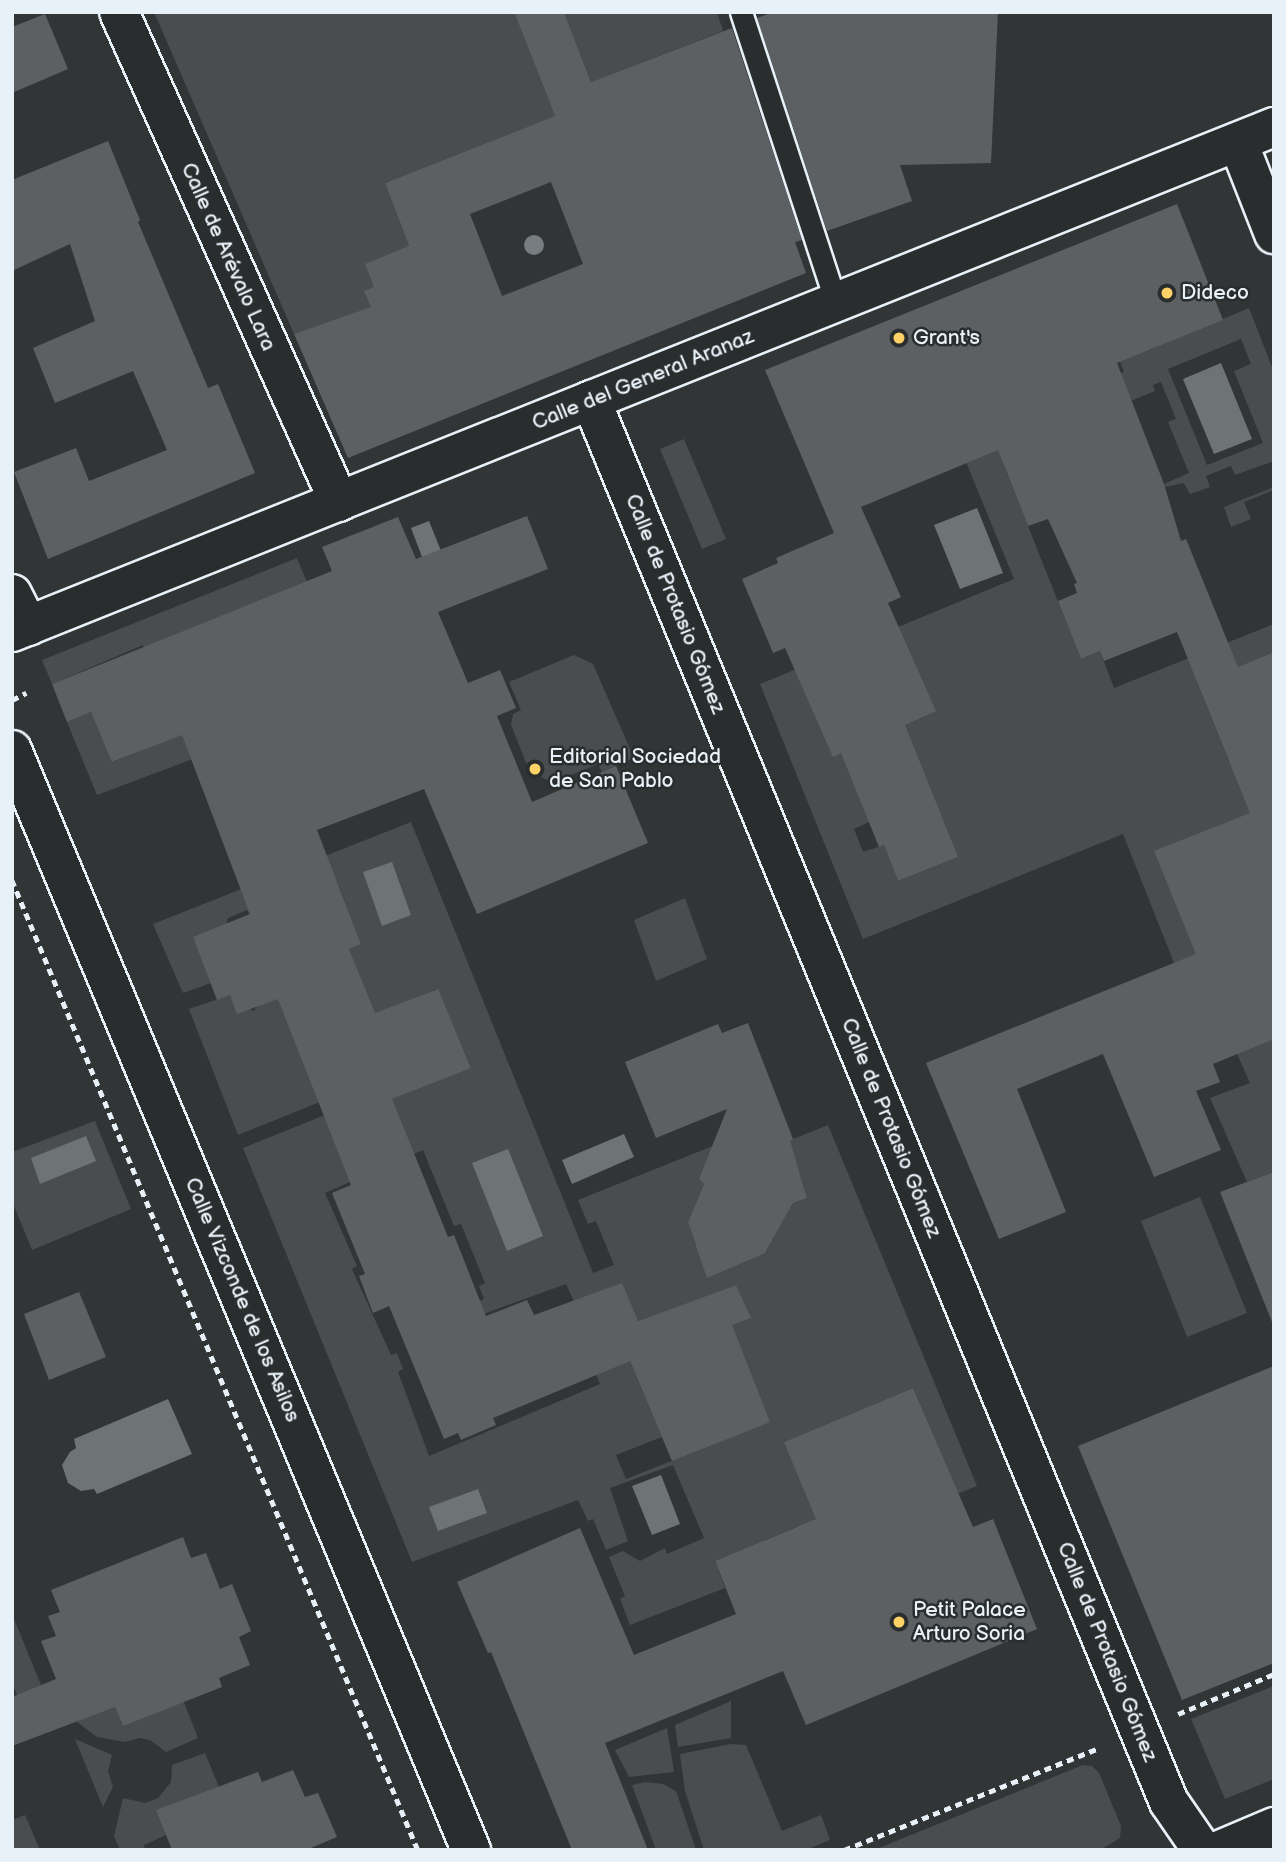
<!DOCTYPE html>
<html>
<head>
<meta charset="utf-8">
<style>
  body { margin:0 }
  #map { position:relative; width:1286px; height:1862px; overflow:hidden; background:#323536; font-family:"Balsamiq Sans",sans-serif }
  div>[style] { position:absolute }
  [style*='--x'] { left:calc(var(--x)*1px); top:calc(var(--y)*1px); width:calc(var(--w)*1px); rotate:calc(var(--a)*1deg) }
  .green>* { inset:0; background:#494d4f }
  .water>* { inset:0; background:#6e7376 }
  .building>* { inset:0; background:#5c6063 }
  .path>* { height:4.5px; margin-top:-2.25px; transform-origin:0; background:repeating-linear-gradient(90deg,#e8f1f8 0 7px,transparent 0 12px) }
  .roads { filter:drop-shadow(2px 0 #e8f1f8) drop-shadow(-2px 0 #e8f1f8) drop-shadow(0 2px #e8f1f8) drop-shadow(0 -2px #e8f1f8) }
  .lane>* { height:21px; margin:-10.5px; padding:0 10.5px; transform-origin:10.5px; border-radius:10.5px; background:#2a2d2e }
  .street>* { height:38px; margin:-19px; padding:0 19px; transform-origin:19px; border-radius:19px; background:#2a2d2e }
  .primary>* { height:38px; margin:-19px; padding:0 19px; transform-origin:19px; border-radius:19px; background:#2a2d2e }
  .trees>* { width:20px; height:20px; margin:-10px; border-radius:50%; background:#777d80 }
  .dots>* { width:19px; height:19px; translate:-50% -50%; box-sizing:border-box; border:4px solid #2a2d2e; border-radius:50% }
  span { translate:-50% -50%; white-space:nowrap; text-align:center; line-height:1.15; -webkit-text-stroke:5px #2a2d2e; paint-order:stroke }
  .street-label { font-size:21px; color:#e8f1f8 }
  .poi-label { font-size:21px; color:#e8f1f8 }
  .left { translate:0 -50%; text-align:left }
  .frame { position:absolute; inset:0; border:14px solid #e8f1f8; pointer-events:none }
</style>
</head>
<body>
<div id="map">
  <div class="green">
    <i style="clip-path:polygon(154px 12px,514px 12px,555px 116px,385px 183px,409px 246px,403px 349px,326px 323px,294px 334px)"></i>
    <i style="clip-path:polygon(564px 12px,717px 12px,723px 31px,591px 82px)"></i>
    <i style="clip-path:polygon(evenodd,1084px 269px,1147px 351px,1249px 308px,1274px 372px,1274px 461px,1235px 475px,1231px 466px,1206px 476px,1210px 487px,1190px 494px,1184px 483px,1165px 487px,1164px 484px,1189px 473px,1168px 422px,1176px 419px,1161px 382px,1153px 385px,1155px 391px,1020px 446px,1004px 466px,1081px 659px,1100px 651px,1114px 688px,1274px 624px,1274px 652px,1198px 684px,1230px 764px,1274px 747px,1274px 1172px,1247px 1182px,1210px 1098px,1250px 1083px,1194px 957px,1174px 963px,1123px 834px,863px 939px,760px 684px,1014px 579px,957px 440px,1124px 372px,1084px 269px,1241px 339px,1251px 364px,1234px 371px,1263px 443px,1207px 465px,1168px 369px,1241px 339px,1084px 269px,869px 822px,958px 857px,898px 881px,884px 845px,863px 852px,854px 829px,869px 822px)"></i>
    <i style="clip-path:polygon(684px 439px,726px 539px,702px 549px,660px 449px)"></i>
    <i style="clip-path:polygon(1274px 487px,1274px 490px,1244px 502px,1251px 519px,1231px 527px,1224px 507px)"></i>
    <i style="clip-path:polygon(297px 558px,355px 698px,97px 795px,67px 722px,91px 712px,113px 762px,178px 736px,147px 655px,143px 645px,52px 684px,42px 660px)"></i>
    <i style="clip-path:polygon(574px 655px,593px 664px,634px 758px,602px 772px,598px 764px,552px 783px,529px 770px,511px 725px,513px 714px,521px 710px,509px 682px)"></i>
    <i style="clip-path:polygon(evenodd,411px 822px,593px 1273px,614px 1265px,596px 1221px,588px 1224px,578px 1200px,750px 1131px,761px 1152px,828px 1125px,977px 1486px,822px 1548px,796px 1527px,715px 1561px,725px 1588px,630px 1625px,620px 1599px,625px 1596px,609px 1557px,623px 1551px,640px 1561px,665px 1548px,667px 1554px,704px 1538px,673px 1465px,610px 1488px,628px 1541px,606px 1550px,593px 1519px,588px 1521px,578px 1500px,412px 1562px,243px 1148px,325px 1115px,329px 1124px,471px 1067px,437px 989px,297px 1045px,320px 1102px,238px 1135px,189px 1009px,230px 995px,253px 1011px,259px 1005px,356px 967px,349px 949px,361px 944px,337px 881px,250px 915px,247px 910px,228px 918px,211px 983px,183px 993px,153px 924px,411px 822px,423px 1150px,454px 1226px,461px 1224px,485px 1283px,479px 1286px,484px 1299px,466px 1306px,472px 1318px,566px 1284px,600px 1358px,591px 1362px,600px 1384px,429px 1456px,398px 1372px,403px 1369px,397px 1353px,391px 1355px,352px 1269px,357px 1266px,325px 1193px,423px 1150px,411px 822px,799px 1171px,807px 1198px,793px 1203px,765px 1253px,711px 1243px,696px 1246px,688px 1222px,704px 1184px,699px 1179px,799px 1171px,411px 822px,736px 1285px,750px 1318px,732px 1325px,712px 1445px,626px 1479px,616px 1455px,662px 1437px,610px 1314px,635px 1322px,736px 1285px,411px 822px,913px 1388px,948px 1471px,784px 1442px,913px 1388px)"></i>
    <i style="clip-path:polygon(685px 898px,707px 959px,656px 981px,634px 920px)"></i>
    <i style="clip-path:polygon(95px 1121px,131px 1209px,32px 1250px,12px 1201px,12px 1152px)"></i>
    <i style="clip-path:polygon(1200px 1197px,1247px 1313px,1187px 1337px,1141px 1221px)"></i>
    <i style="clip-path:polygon(12px 1614px,52px 1712px,28px 1721px,12px 1683px)"></i>
    <i style="clip-path:polygon(176px 1682px,198px 1738px,166px 1752px,150px 1740px,140px 1738px,125px 1742px,97px 1737px,73px 1719px,115px 1707px,123px 1726px)"></i>
    <i style="clip-path:polygon(1274px 1686px,1274px 1779px,1225px 1799px,1191px 1719px)"></i>
    <i style="clip-path:polygon(731px 1701px,731px 1738px,678px 1747px,675px 1725px)"></i>
    <i style="clip-path:polygon(667px 1728px,674px 1772px,629px 1777px,615px 1750px)"></i>
    <i style="clip-path:polygon(75px 1739px,112px 1755px,108px 1771px,113px 1787px,103px 1807px)"></i>
    <i style="clip-path:polygon(731px 1744px,746px 1745px,782px 1831px,821px 1815px,830px 1840px,806px 1850px,704px 1850px,685px 1791px,680px 1754px)"></i>
    <i style="clip-path:polygon(205px 1753px,219px 1787px,157px 1810px,166px 1835px,144px 1845px,145px 1850px,120px 1850px,114px 1836px,123px 1798px,145px 1803px,158px 1798px,171px 1782px,172px 1765px)"></i>
    <i style="clip-path:polygon(1083px 1765px,1092px 1766px,1099px 1773px,1121px 1826px,1120px 1838px,1100px 1850px,874px 1850px)"></i>
    <i style="clip-path:polygon(645px 1782px,663px 1784px,676px 1791px,696px 1850px,656px 1850px,632px 1785px)"></i>
    <i style="clip-path:polygon(25px 1815px,40px 1850px,12px 1850px,12px 1820px)"></i>
  </div>
  <div class="water">
    <i style="clip-path:polygon(1221px 363px,1252px 439px,1214px 454px,1183px 379px)"></i>
    <i style="clip-path:polygon(977px 508px,1003px 573px,960px 589px,934px 525px)"></i>
    <i style="clip-path:polygon(429px 521px,449px 571px,430px 578px,411px 528px)"></i>
    <i style="clip-path:polygon(392px 862px,411px 915px,382px 926px,363px 872px)"></i>
    <i style="clip-path:polygon(624px 1134px,634px 1157px,572px 1184px,562px 1160px)"></i>
    <i style="clip-path:polygon(86px 1136px,96px 1161px,40px 1184px,31px 1158px)"></i>
    <i style="clip-path:polygon(508px 1149px,543px 1236px,507px 1251px,472px 1163px)"></i>
    <i style="clip-path:polygon(168px 1399px,192px 1454px,97px 1494px,94px 1489px,81px 1491px,68px 1483px,62px 1465px,70px 1452px,76px 1448px,74px 1439px)"></i>
    <i style="clip-path:polygon(661px 1475px,680px 1524px,652px 1535px,632px 1486px)"></i>
    <i style="clip-path:polygon(478px 1489px,487px 1513px,438px 1531px,429px 1507px)"></i>
  </div>
  <div class="building">
    <i style="clip-path:polygon(evenodd,514px 12px,564px 12px,591px 82px,732px 28px,802px 240px,795px 242px,806px 273px,348px 458px,294px 334px,371px 307px,364px 291px,374px 287px,365px 264px,409px 246px,385px 183px,555px 116px,514px 12px,551px 182px,583px 264px,502px 296px,470px 214px,551px 182px)"></i>
    <i style="clip-path:polygon(773px 12px,998px 12px,991px 163px,900px 165px,912px 201px,827px 231px,757px 18px)"></i>
    <i style="clip-path:polygon(45px 14px,68px 69px,12px 93px,12px 27px)"></i>
    <i style="clip-path:polygon(108px 141px,140px 220px,138px 222px,208px 388px,218px 384px,255px 473px,48px 559px,14px 472px,76px 448px,89px 481px,167px 450px,133px 371px,55px 403px,33px 348px,95px 321px,70px 244px,12px 271px,12px 180px)"></i>
    <i style="clip-path:polygon(1177px 204px,1223px 320px,1117px 363px,1164px 484px,1181px 541px,1186px 539px,1238px 667px,1274px 652px,1274px 1039px,1213px 1064px,1220px 1082px,1196px 1091px,1221px 1150px,1154px 1177px,1103px 1054px,1017px 1089px,1066px 1212px,999px 1239px,926px 1063px,1196px 954px,1154px 851px,1250px 813px,1177px 632px,1104px 661px,1100px 651px,1081px 659px,1058px 601px,1077px 593px,1074px 584px,1077px 583px,1048px 519px,1028px 526px,998px 450px,861px 507px,901px 597px,888px 603px,936px 711px,905px 725px,958px 857px,898px 881px,884px 845px,879px 847px,841px 753px,833px 757px,785px 648px,773px 653px,742px 579px,778px 563px,776px 558px,834px 533px,765px 370px)"></i>
    <i style="clip-path:polygon(527px 516px,548px 569px,438px 612px,468px 683px,500px 670px,516px 708px,497px 716px,532px 802px,616px 766px,648px 843px,477px 914px,424px 789px,317px 830px,361px 944px,349px 949px,375px 1013px,438px 989px,471px 1068px,392px 1099px,448px 1237px,454px 1235px,486px 1316px,527px 1300px,534px 1315px,622px 1283px,638px 1321px,736px 1285px,751px 1318px,732px 1325px,770px 1422px,672px 1461px,630px 1361px,493px 1418px,496px 1425px,461px 1440px,458px 1433px,444px 1439px,389px 1306px,373px 1313px,359px 1276px,365px 1274px,332px 1193px,351px 1185px,278px 999px,237px 1014px,230px 995px,217px 1000px,193px 937px,250px 914px,182px 735px,112px 762px,91px 712px,67px 722px,52px 684px,332px 571px,322px 547px,398px 517px,416px 559px)"></i>
    <i style="clip-path:polygon(748px 1023px,793px 1139px,790px 1141px,807px 1198px,793px 1203px,765px 1253px,707px 1278px,688px 1222px,704px 1184px,699px 1179px,727px 1109px,656px 1138px,625px 1062px,718px 1024px,722px 1033px)"></i>
    <i style="clip-path:polygon(1274px 1172px,1274px 1322px,1272px 1322px,1220px 1192px)"></i>
    <i style="clip-path:polygon(79px 1292px,106px 1357px,49px 1380px,24px 1314px)"></i>
    <i style="clip-path:polygon(1274px 1366px,1274px 1663px,1182px 1700px,1078px 1446px)"></i>
    <i style="clip-path:polygon(913px 1388px,973px 1527px,993px 1519px,1037px 1629px,806px 1725px,783px 1671px,605px 1743px,648px 1850px,572px 1850px,491px 1652px,488px 1653px,457px 1582px,580px 1528px,634px 1655px,736px 1614px,715px 1561px,816px 1519px,784px 1442px)"></i>
    <i style="clip-path:polygon(183px 1537px,191px 1558px,206px 1553px,220px 1589px,232px 1584px,251px 1631px,239px 1637px,250px 1665px,219px 1678px,222px 1687px,123px 1726px,115px 1707px,12px 1746px,12px 1697px,56px 1679px,41px 1641px,56px 1636px,48px 1616px,60px 1612px,51px 1590px)"></i>
    <i style="clip-path:polygon(293px 1770px,305px 1797px,318px 1793px,337px 1837px,306px 1850px,172px 1850px,156px 1810px,258px 1772px,262px 1782px)"></i>
  </div>
  <div class="path">
    <i style="--x:12;--y:700;--w:16;--a:-27"></i>
    <i style="--x:12;--y:880;--w:1052;--a:67.29"></i>
    <i style="--x:1178;--y:1714;--w:104;--a:-22.6"></i>
    <i style="--x:844;--y:1850;--w:275;--a:-21.8"></i>
  </div>
  <div class="roads">
    <div class="lane">
      <i style="--x:741;--y:12;--w:305;--a:71.9"></i>
    </div>
    <div class="street">
      <i style="--x:119;--y:12;--w:537;--a:65.82"></i>
      <i style="--x:1238;--y:142;--w:99;--a:68.6"></i>
      <i style="--x:591;--y:400;--w:1516;--a:67.6"></i>
      <i style="--x:1169;--y:1802;--w:58;--a:55.5"></i>
      <i style="--x:12;--y:594;--w:36;--a:63"></i>
      <i style="--x:12;--y:632;--w:1359;--a:-21.81"></i>
      <i style="--x:12;--y:750;--w:1192;--a:67.35"></i>
    </div>
    <div class="primary">
      <i style="--x:1220;--y:1850;--w:59;--a:-23.1"></i>
    </div>
  </div>
  <div class="trees">
    <i style="left:534px;top:245px"></i>
  </div>
  <div class="dots">
    <i style="left:1167px;top:293px;background:#ffd166"></i>
    <i style="left:899px;top:338px;background:#ffd166"></i>
    <i style="left:535px;top:769px;background:#ffd166"></i>
    <i style="left:899px;top:1622px;background:#ffd166"></i>
  </div>
  <div class="street-label">
    <span style="left:228px;top:257px;rotate:66deg">Calle de Arévalo Lara</span>
    <span style="left:643px;top:380px;rotate:-22deg">Calle del General Aranaz</span>
    <span style="left:675px;top:604px;rotate:68deg">Calle de Protasio Gómez</span>
    <span style="left:891px;top:1128px;rotate:68deg">Calle de Protasio Gómez</span>
    <span style="left:242px;top:1300px;rotate:67deg">Calle Vizconde de los Asilos</span>
    <span style="left:1107px;top:1652px;rotate:68deg">Calle de Protasio Gómez</span>
  </div>
  <div class="poi-label">
    <span class="left" style="left:1181px;top:293px">Dideco</span>
    <span class="left" style="left:913px;top:338px">Grant's</span>
    <span class="left" style="left:549px;top:769px">Editorial Sociedad<br>de San Pablo</span>
    <span class="left" style="left:913px;top:1622px">Petit Palace<br>Arturo Soria</span>
  </div>
  <div class="frame"></div>
</div>
</body>
</html>
